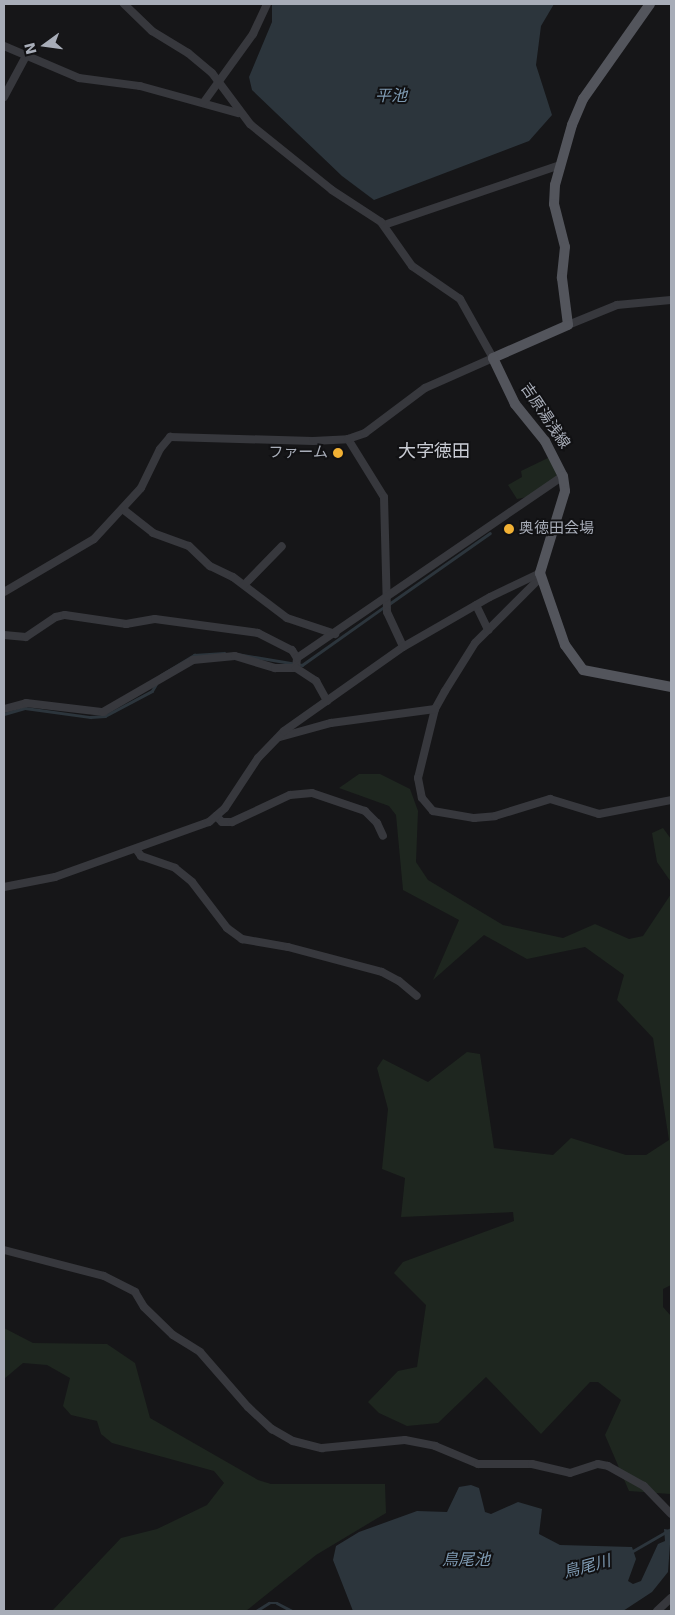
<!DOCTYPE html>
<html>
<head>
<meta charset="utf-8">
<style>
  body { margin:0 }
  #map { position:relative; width:675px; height:1615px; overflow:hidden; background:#161618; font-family:"DejaVu Sans","Noto Sans JP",sans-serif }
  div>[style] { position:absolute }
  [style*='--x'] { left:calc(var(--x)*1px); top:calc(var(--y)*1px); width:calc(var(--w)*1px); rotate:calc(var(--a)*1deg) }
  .green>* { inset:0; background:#1e261f }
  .water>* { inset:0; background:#2c353c }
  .stream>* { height:2.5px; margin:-1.25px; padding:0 1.25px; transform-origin:1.25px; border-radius:1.25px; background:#2c353c }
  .minor>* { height:8px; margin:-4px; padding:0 4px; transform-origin:4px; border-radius:4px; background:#37383d }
  .major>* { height:10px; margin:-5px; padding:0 5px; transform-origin:5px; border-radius:5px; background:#53555c }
  .dots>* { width:14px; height:14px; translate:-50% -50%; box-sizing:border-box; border:2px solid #111113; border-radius:50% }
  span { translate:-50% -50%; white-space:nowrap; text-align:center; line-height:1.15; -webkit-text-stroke:4px #111113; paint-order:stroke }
  .street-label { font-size:15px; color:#a8adb8 }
  .poi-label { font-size:15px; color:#a8adb8 }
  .right { translate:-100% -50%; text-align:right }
  .left { translate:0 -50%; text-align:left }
  .water-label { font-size:16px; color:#7f9bb3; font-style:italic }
  .quarter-label { font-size:18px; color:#c9ccd4 }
  .frame { position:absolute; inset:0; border:5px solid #a8adb8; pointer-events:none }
  .north { position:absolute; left:20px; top:20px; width:50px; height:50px; -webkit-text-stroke:4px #111113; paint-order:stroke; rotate:256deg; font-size:14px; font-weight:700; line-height:20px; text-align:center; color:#a8adb8 }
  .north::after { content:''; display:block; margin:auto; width:18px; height:22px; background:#a8adb8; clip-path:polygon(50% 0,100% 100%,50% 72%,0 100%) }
</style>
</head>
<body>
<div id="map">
  <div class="green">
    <i style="clip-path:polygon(550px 457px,558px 476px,532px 496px,517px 499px,508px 485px,522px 477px,521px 471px)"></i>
    <i style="clip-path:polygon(359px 774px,380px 774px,410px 789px,418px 811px,416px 862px,428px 880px,503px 925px,563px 938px,595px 924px,629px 939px,643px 936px,671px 894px,671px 1285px,663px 1289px,663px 1307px,671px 1316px,670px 1494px,629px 1491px,605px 1435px,621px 1400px,598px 1382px,590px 1382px,541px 1434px,486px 1377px,438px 1423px,407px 1426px,379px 1413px,368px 1402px,398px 1371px,417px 1367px,426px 1305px,394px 1273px,403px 1262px,514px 1221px,513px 1212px,401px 1217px,405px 1178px,382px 1169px,388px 1109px,377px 1068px,383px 1059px,428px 1082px,467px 1052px,480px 1054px,494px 1148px,553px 1155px,571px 1138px,626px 1155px,646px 1155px,669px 1140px,653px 1038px,617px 1000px,624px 975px,585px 947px,527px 959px,484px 935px,433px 980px,459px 920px,403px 890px,396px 815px,389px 806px,339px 788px)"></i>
    <i style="clip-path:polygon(663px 828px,671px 839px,671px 882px,657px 862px,652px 833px)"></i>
    <i style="clip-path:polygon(4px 1328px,33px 1343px,107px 1344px,135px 1363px,150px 1418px,258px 1480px,271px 1484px,385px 1484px,386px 1513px,316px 1555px,246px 1611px,52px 1611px,121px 1538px,157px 1529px,207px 1505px,224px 1483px,214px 1471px,112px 1443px,101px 1434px,97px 1421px,71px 1415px,63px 1406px,70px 1378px,47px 1365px,23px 1363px,4px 1379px)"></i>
  </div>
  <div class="water">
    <i style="clip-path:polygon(272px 4px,554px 4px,541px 26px,536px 65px,552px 115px,529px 141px,374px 200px,342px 176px,252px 90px,249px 77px,272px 22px)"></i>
    <i style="clip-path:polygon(471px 1485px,479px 1488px,485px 1512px,491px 1514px,518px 1502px,542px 1509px,539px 1534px,560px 1545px,632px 1547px,636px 1559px,628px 1581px,633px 1584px,641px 1581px,658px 1544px,665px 1541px,664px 1529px,671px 1530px,668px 1572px,652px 1592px,623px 1611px,353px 1611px,333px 1560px,336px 1546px,359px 1532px,417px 1511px,447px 1512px,459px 1487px)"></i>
  </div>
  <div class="stream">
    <i style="--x:389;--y:604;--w:123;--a:-35.1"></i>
    <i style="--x:237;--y:654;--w:66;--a:9.6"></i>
    <i style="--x:302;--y:665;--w:100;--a:-35.3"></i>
    <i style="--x:161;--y:675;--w:39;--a:-31"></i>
    <i style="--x:194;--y:655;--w:30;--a:-4"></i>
    <i style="--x:4;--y:714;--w:22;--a:-16"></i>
    <i style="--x:25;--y:708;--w:66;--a:7.9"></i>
    <i style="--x:90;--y:717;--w:15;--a:-4"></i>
    <i style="--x:105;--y:716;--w:53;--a:-28"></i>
    <i style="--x:152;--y:691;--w:8;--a:-60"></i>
    <i style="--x:631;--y:1552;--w:46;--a:-29.9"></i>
    <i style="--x:256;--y:1611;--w:15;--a:-32"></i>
    <i style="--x:269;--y:1603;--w:8;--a:0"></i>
    <i style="--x:277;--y:1603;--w:17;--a:28"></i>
  </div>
  <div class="minor">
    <i style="--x:4;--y:46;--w:82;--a:23.1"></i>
    <i style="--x:79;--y:78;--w:62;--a:7.5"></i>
    <i style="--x:140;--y:86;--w:102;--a:15.4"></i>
    <i style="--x:4;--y:97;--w:47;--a:-61.8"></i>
    <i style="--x:204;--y:102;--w:84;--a:-54.2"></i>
    <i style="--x:253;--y:34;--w:33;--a:-65"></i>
    <i style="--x:384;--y:225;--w:186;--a:-18.8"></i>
    <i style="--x:568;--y:325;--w:53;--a:-22.2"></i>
    <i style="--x:617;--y:305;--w:54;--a:-5.3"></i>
    <i style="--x:348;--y:439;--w:68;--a:58.2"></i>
    <i style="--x:384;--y:497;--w:115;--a:88.5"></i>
    <i style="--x:387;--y:612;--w:38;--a:65"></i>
    <i style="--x:124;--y:510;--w:37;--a:38"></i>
    <i style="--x:153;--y:533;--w:38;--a:20"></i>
    <i style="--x:189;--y:546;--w:29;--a:44"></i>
    <i style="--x:210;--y:566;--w:25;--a:26"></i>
    <i style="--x:233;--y:577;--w:68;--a:37.2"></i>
    <i style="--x:287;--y:618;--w:51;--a:18.4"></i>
    <i style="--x:541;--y:577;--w:93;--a:135"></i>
    <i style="--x:475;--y:643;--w:57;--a:122"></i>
    <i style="--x:445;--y:691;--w:21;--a:119"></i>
    <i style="--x:435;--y:709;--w:71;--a:103.8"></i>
    <i style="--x:418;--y:778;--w:20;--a:79"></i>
    <i style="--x:422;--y:798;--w:17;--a:50"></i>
    <i style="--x:433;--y:811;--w:42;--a:9.7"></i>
    <i style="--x:474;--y:818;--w:21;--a:-5"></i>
    <i style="--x:495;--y:816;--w:58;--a:-17.2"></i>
    <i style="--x:550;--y:799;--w:51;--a:17"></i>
    <i style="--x:599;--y:814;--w:73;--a:-11"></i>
    <i style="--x:244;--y:585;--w:54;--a:-45.7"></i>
    <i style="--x:4;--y:592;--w:104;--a:-30.5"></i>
    <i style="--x:94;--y:539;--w:69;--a:-47.3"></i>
    <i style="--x:141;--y:488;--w:43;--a:-64"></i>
    <i style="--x:160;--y:449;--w:16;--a:-50"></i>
    <i style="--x:170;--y:437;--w:143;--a:1.6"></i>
    <i style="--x:313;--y:441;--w:35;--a:-3"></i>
    <i style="--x:348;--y:439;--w:18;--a:-19"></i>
    <i style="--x:365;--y:433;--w:75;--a:-36.9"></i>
    <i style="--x:425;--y:388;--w:74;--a:-23.8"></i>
    <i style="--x:493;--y:358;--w:68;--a:-119.2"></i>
    <i style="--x:460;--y:299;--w:58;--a:-145.5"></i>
    <i style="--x:412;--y:266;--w:54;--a:-125.2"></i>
    <i style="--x:381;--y:222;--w:59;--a:-146.9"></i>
    <i style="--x:332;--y:190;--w:105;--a:-141.2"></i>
    <i style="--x:250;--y:124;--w:64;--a:-126.7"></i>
    <i style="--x:212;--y:73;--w:31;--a:-140"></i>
    <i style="--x:188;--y:53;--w:42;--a:-148.6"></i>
    <i style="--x:152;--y:31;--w:39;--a:-136"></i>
    <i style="--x:476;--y:605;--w:28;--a:64"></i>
    <i style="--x:4;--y:635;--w:22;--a:5"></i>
    <i style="--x:26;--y:637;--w:36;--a:-34"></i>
    <i style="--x:56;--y:617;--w:9;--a:-13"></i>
    <i style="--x:65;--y:615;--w:62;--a:8.4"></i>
    <i style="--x:126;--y:624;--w:29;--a:-10"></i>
    <i style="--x:155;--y:619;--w:104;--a:7.7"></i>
    <i style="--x:258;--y:633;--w:38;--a:27"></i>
    <i style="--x:292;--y:650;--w:9;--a:58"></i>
    <i style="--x:296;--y:668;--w:10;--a:-84"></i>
    <i style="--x:297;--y:658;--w:322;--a:-34.4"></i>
    <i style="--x:4;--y:709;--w:23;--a:-15"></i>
    <i style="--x:26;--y:703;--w:78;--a:6.7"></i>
    <i style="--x:103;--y:712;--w:104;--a:-30"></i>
    <i style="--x:193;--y:660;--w:42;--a:-5.4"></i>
    <i style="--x:235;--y:656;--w:42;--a:16.7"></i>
    <i style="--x:275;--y:668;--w:21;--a:0"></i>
    <i style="--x:296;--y:668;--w:24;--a:33"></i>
    <i style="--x:316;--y:681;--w:23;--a:61"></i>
    <i style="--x:280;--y:737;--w:53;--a:-15.4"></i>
    <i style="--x:331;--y:723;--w:105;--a:-7.7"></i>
    <i style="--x:216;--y:816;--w:8;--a:45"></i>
    <i style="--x:222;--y:822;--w:10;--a:0"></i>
    <i style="--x:232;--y:822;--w:64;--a:-25"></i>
    <i style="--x:290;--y:795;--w:22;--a:-5"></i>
    <i style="--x:312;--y:793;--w:56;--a:18.8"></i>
    <i style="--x:365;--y:811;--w:17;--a:45"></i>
    <i style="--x:377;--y:823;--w:14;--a:65"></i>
    <i style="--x:136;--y:849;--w:9;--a:54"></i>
    <i style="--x:141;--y:856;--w:36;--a:19"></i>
    <i style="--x:175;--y:868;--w:22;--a:39"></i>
    <i style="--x:192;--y:882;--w:58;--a:52.7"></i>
    <i style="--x:227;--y:928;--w:19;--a:36"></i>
    <i style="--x:242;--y:939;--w:47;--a:9.9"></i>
    <i style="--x:288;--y:947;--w:97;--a:14.9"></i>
    <i style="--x:382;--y:972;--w:19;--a:28"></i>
    <i style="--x:399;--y:981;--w:23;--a:40"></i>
    <i style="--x:4;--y:887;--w:52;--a:-11.1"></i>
    <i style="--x:55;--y:877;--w:164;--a:-19.7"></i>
    <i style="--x:209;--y:822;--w:21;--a:-41"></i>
    <i style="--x:225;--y:808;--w:60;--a:-56.6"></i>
    <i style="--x:258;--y:758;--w:37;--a:-46"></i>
    <i style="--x:284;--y:731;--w:146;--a:-35.2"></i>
    <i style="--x:403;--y:647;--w:100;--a:-29.9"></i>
    <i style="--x:490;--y:597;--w:55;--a:-25.6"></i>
    <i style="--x:4;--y:1250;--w:103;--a:14.6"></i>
    <i style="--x:104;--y:1276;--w:35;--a:27"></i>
    <i style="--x:135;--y:1292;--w:17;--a:59"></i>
    <i style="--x:144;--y:1307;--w:40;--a:44"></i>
    <i style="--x:173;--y:1335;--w:32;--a:32"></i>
    <i style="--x:200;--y:1352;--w:73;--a:48.9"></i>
    <i style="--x:248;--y:1407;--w:33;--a:43"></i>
    <i style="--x:272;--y:1429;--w:24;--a:30"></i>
    <i style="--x:293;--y:1441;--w:30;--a:14"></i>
    <i style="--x:322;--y:1448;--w:83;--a:-5.5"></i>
    <i style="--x:405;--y:1440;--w:31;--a:11"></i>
    <i style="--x:435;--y:1446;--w:47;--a:22.7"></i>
    <i style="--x:478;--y:1464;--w:54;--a:0"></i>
    <i style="--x:532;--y:1464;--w:39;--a:13"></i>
    <i style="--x:570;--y:1473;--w:29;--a:-18"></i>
    <i style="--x:598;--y:1464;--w:10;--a:11"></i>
    <i style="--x:608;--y:1466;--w:41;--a:29.1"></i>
    <i style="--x:644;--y:1486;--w:39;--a:46"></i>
    <i style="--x:657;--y:1611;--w:19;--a:-43"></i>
  </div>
  <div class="major">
    <i style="--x:650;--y:4;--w:116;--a:125.2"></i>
    <i style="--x:583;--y:99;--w:28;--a:113"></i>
    <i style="--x:572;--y:125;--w:62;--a:105.8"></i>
    <i style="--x:555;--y:185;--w:19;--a:93"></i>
    <i style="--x:554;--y:204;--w:44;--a:75.7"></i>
    <i style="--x:565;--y:247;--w:31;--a:96"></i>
    <i style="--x:562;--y:278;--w:47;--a:82.7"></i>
    <i style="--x:568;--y:325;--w:82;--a:156.3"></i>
    <i style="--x:493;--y:358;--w:51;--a:64.4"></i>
    <i style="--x:515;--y:404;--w:48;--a:51"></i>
    <i style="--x:545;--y:441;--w:39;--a:63"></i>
    <i style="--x:563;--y:476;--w:15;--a:82"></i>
    <i style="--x:565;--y:491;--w:86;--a:107"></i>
    <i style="--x:540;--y:573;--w:76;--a:70.9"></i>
    <i style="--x:565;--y:645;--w:31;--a:54"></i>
    <i style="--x:583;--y:670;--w:90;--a:10.9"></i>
  </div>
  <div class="dots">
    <i style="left:338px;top:453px;background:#f2b134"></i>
    <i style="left:509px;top:529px;background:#f2b134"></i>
  </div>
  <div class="street-label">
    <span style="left:545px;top:416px;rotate:56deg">吉原湯浅線</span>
  </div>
  <div class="poi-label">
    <span class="right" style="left:328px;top:453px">ファーム</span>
    <span class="left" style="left:519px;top:529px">奥徳田会場</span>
  </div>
  <div class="water-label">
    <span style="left:391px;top:96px">平池</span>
    <span style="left:466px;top:1560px">鳥尾池</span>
    <span style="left:587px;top:1567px;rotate:-15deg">鳥尾川</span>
  </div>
  <div class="quarter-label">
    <span style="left:434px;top:451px">大字徳田</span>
  </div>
  <div class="frame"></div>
  <div class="north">N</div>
</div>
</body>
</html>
